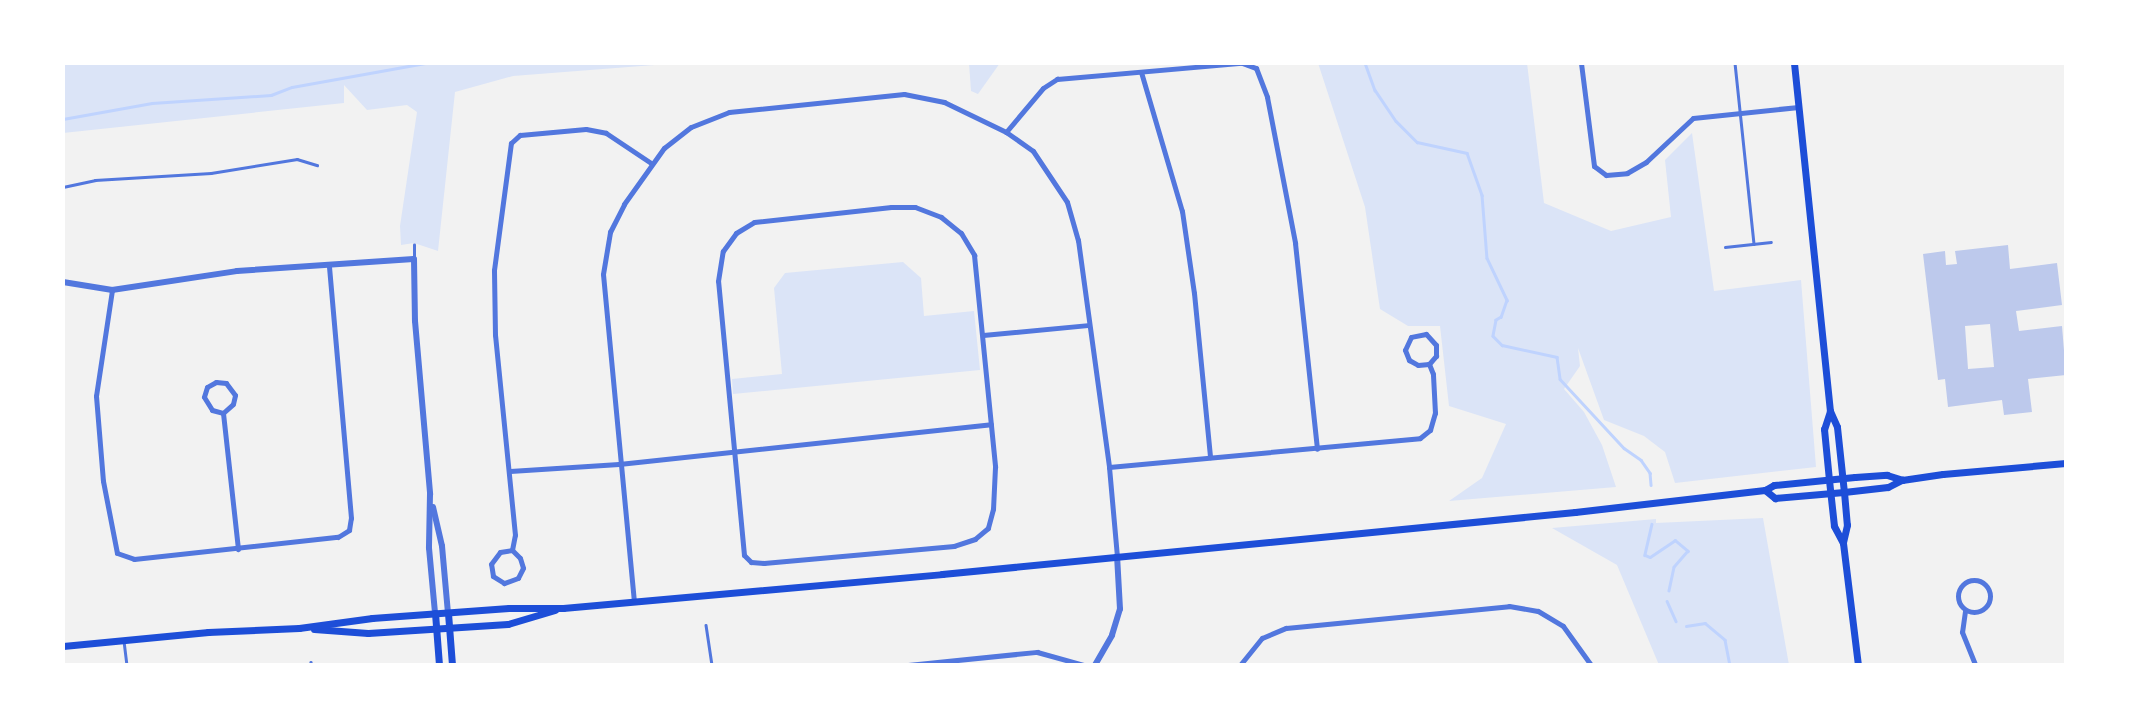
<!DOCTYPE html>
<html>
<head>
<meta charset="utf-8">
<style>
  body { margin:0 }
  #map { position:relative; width:2129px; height:728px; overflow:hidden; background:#f2f2f2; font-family:Lato,sans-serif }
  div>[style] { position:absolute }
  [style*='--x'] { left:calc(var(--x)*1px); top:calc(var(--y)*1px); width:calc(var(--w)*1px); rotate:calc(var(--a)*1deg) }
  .green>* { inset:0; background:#dbe4f7 }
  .stream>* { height:2.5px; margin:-1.25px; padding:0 1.25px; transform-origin:1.25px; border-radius:1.25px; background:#bfd3fe }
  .building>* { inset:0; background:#bdc9ec }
  .service>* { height:2.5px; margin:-1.25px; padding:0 1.25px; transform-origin:1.25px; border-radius:1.25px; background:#5277de }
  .minor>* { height:5px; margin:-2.5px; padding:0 2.5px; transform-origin:2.5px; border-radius:2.5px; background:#5277de }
  .minor>.ring { margin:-2.5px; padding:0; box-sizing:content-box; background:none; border:5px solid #5277de; border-radius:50% }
  .tertiary>* { height:6px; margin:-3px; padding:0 3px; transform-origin:3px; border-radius:3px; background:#5277de }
  .secondary>* { height:7px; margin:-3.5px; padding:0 3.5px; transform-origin:3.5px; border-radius:3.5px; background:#1d4ed8 }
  span { translate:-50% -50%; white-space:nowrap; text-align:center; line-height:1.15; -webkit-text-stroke:5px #fff; paint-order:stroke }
  .frame { position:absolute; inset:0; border:65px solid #fff; pointer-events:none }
</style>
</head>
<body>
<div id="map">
  <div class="green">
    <i style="clip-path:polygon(63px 63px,680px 63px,513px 76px,455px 92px,438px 251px,414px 243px,401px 245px,400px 226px,417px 112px,407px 105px,367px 110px,344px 85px,344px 103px,63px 133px)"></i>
    <i style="clip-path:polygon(969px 63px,1000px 63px,978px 94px,971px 91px)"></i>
    <i style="clip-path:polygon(1318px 63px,1527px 63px,1544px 203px,1611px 231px,1671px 217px,1665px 160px,1692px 133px,1714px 291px,1801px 280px,1816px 467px,1675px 483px,1665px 452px,1644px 436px,1604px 420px,1578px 348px,1580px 366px,1564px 389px,1584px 412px,1602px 445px,1616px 487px,1449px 501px,1482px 478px,1506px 424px,1449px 406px,1440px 326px,1408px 326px,1380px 309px,1365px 207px)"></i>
    <i style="clip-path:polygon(903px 262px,921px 278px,924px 316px,974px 311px,980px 370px,733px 394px,732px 379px,782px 374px,774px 288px,785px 273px)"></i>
    <i style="clip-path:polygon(1763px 518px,1789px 665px,1659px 665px,1617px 565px,1552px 528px,1656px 519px,1656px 523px)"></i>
  </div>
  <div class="stream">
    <i style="--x:1365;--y:63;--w:29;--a:70"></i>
    <i style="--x:1375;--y:90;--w:37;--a:56"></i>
    <i style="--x:1396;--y:121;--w:30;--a:45"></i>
    <i style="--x:1417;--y:142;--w:51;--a:12.4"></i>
    <i style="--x:1467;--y:153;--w:45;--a:70.3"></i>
    <i style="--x:1482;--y:195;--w:63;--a:85.5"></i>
    <i style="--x:1487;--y:258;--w:47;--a:64.5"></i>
    <i style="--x:1507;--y:300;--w:18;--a:109"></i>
    <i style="--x:1501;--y:317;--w:6;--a:149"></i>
    <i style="--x:1496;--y:320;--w:16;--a:101"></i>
    <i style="--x:1493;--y:336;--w:13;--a:45"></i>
    <i style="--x:1502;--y:345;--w:56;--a:12.3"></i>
    <i style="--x:1557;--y:357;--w:22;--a:82"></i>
    <i style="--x:1560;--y:379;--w:94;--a:47.2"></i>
    <i style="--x:1624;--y:448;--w:21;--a:35"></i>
    <i style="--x:1641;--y:460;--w:16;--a:55"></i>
    <i style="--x:1650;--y:473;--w:12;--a:85"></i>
    <i style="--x:63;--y:119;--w:90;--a:-10.2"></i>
    <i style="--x:152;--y:103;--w:119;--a:-3.8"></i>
    <i style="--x:271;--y:95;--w:22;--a:-21"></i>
    <i style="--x:292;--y:87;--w:135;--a:-10.2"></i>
    <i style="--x:1652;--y:524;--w:32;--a:103"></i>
    <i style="--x:1645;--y:555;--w:5;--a:22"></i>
    <i style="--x:1650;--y:557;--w:30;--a:-34"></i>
    <i style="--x:1675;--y:540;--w:17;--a:40"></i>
    <i style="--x:1688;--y:551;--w:21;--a:131"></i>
    <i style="--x:1674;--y:567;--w:24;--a:102"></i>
    <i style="--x:1667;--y:601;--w:22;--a:66"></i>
    <i style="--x:1686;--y:626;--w:19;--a:-9"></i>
    <i style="--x:1705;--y:623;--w:26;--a:40"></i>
    <i style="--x:1725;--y:640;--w:25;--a:79"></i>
  </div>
  <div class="building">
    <i style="clip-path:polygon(evenodd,2008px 245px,2010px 269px,2057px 263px,2062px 305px,2016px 311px,2019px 331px,2062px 326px,2066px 375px,2028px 379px,2032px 412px,2004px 415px,2002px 400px,1948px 407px,1945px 379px,1938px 380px,1923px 254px,1945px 251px,1946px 265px,1957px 264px,1955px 251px,2008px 245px,1990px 324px,1994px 367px,1968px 369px,1965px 326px,1990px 324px)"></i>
  </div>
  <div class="service">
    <i style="--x:1735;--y:63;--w:182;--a:84"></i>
    <i style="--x:63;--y:187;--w:33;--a:-12"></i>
    <i style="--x:95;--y:180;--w:116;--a:-3.5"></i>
    <i style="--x:211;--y:173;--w:87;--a:-9.2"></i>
    <i style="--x:297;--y:159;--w:21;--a:17"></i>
    <i style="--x:1725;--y:247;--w:46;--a:-6.2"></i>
    <i style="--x:414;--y:259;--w:14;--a:-90"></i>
    <i style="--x:706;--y:625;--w:40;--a:81.5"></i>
    <i style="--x:124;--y:641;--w:24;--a:83"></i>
    <i style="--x:311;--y:662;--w:3;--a:90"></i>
    <i style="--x:209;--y:665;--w:28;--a:0"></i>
  </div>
  <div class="minor">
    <i style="--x:1242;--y:63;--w:15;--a:20"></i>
    <i style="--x:1256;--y:68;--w:31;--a:69"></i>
    <i style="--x:1267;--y:97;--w:149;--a:79.1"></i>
    <i style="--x:1295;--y:243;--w:207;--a:83.9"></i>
    <i style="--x:1581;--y:63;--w:104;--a:82.8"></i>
    <i style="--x:1594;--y:166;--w:15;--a:37"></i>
    <i style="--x:1606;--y:175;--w:21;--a:-5"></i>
    <i style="--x:1627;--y:173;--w:22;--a:-30"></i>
    <i style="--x:1646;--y:162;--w:64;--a:-43.1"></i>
    <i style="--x:1693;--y:118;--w:106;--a:-6"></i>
    <i style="--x:1141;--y:72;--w:145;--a:73.6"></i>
    <i style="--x:1182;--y:211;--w:83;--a:81.7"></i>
    <i style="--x:1194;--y:293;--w:165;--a:84.4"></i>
    <i style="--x:1006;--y:132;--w:57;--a:-49.9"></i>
    <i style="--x:1043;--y:88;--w:17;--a:-33"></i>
    <i style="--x:1057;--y:79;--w:185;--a:-5"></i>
    <i style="--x:891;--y:207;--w:24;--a:0"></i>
    <i style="--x:915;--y:207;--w:28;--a:21"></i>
    <i style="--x:941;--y:217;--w:26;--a:39"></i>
    <i style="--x:961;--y:233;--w:26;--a:59"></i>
    <i style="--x:974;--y:255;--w:213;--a:84.3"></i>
    <i style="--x:995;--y:467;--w:42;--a:92.7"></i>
    <i style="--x:993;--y:509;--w:20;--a:105"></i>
    <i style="--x:988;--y:528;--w:17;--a:140"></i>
    <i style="--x:975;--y:539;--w:22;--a:162"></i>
    <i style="--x:954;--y:546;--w:191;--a:174.9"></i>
    <i style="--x:764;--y:563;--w:13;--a:-176"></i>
    <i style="--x:751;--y:562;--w:10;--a:-135"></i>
    <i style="--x:744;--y:555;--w:275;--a:-95.4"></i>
    <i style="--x:718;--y:281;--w:30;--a:-81"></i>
    <i style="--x:723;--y:251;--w:22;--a:-54"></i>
    <i style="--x:736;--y:233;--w:21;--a:-31"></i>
    <i style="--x:754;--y:222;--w:138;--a:-6.2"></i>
    <i style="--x:112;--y:290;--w:107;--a:98.6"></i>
    <i style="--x:96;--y:396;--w:85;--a:85.3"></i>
    <i style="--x:103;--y:481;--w:73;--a:79"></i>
    <i style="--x:117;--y:553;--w:18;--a:19"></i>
    <i style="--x:134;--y:559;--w:205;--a:-6.2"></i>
    <i style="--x:338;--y:537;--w:13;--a:-32"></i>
    <i style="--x:349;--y:530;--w:12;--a:-81"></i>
    <i style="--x:351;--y:518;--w:255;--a:-95"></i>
    <i style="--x:983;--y:335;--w:105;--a:-5.4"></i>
    <i style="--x:223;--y:413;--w:13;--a:-42"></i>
    <i style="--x:233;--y:404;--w:9;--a:-77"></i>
    <i style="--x:235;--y:395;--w:15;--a:-127"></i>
    <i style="--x:226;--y:383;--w:10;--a:-174"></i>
    <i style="--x:216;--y:382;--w:10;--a:151"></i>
    <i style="--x:207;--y:387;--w:10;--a:107"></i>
    <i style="--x:204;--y:397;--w:15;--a:58"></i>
    <i style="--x:212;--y:410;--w:11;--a:15"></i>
    <i style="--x:223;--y:413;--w:137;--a:83.7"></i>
    <i style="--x:1109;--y:467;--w:312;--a:-5.3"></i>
    <i style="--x:1420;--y:438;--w:13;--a:-39"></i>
    <i style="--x:1430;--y:430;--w:18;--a:-74"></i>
    <i style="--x:1435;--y:413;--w:39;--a:-93"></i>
    <i style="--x:1433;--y:374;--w:11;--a:-112"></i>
    <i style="--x:1429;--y:364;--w:11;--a:-49"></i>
    <i style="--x:1436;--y:356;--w:11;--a:-90"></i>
    <i style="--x:1436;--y:345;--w:15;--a:-132"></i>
    <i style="--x:1426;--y:334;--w:15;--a:169"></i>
    <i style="--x:1411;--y:337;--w:14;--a:115"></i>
    <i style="--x:1405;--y:350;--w:11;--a:68"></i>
    <i style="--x:1409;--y:360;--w:10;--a:29"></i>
    <i style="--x:1418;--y:365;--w:11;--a:-5"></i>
    <i style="--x:510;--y:471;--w:109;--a:-3.7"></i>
    <i style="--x:619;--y:464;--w:374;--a:-6.1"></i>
    <i style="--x:512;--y:550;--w:11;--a:45"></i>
    <i style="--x:520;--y:558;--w:10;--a:73"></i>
    <i style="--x:523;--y:568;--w:11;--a:117"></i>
    <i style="--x:518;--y:578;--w:15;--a:160"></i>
    <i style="--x:504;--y:583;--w:13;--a:-148"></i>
    <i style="--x:493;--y:576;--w:12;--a:-99"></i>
    <i style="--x:491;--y:564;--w:15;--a:-53"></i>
    <i style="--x:500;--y:552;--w:12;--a:-9"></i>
    <i style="--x:512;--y:550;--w:15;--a:-79"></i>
    <i style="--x:515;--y:535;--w:201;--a:-95.7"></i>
    <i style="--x:495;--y:335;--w:65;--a:-90.9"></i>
    <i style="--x:494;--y:270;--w:128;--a:-82.4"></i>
    <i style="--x:511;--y:143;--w:12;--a:-42"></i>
    <i style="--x:520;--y:135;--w:66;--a:-5.2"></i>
    <i style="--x:586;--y:129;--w:20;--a:11"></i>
    <i style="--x:606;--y:133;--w:54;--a:33.7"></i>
    <i class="ring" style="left:1958px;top:580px;width:27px;height:27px"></i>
    <i style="--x:634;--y:602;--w:329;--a:-95.4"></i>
    <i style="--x:603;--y:274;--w:43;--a:-80.5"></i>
    <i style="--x:610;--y:232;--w:31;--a:-63"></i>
    <i style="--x:624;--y:204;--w:69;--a:-54.5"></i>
    <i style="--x:664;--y:148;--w:34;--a:-38"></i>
    <i style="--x:691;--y:127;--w:41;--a:-21.5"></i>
    <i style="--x:729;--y:112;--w:176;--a:-5.9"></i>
    <i style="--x:904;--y:94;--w:41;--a:11.3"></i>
    <i style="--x:944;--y:102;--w:69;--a:25.8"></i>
    <i style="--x:1006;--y:132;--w:33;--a:35"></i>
    <i style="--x:1033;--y:151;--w:61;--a:56.3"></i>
    <i style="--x:1067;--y:202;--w:40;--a:74"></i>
    <i style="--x:1078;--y:240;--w:229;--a:82.2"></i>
    <i style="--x:1109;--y:467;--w:89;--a:84.9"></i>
    <i style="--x:1965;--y:611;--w:21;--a:98"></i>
    <i style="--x:1962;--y:632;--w:35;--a:68"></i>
    <i style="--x:908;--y:665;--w:130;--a:-5.8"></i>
    <i style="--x:1037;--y:652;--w:49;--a:15.5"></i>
    <i style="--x:1240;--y:665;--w:35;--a:-51"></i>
    <i style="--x:1262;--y:638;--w:26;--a:-23"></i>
    <i style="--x:1286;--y:628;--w:224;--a:-5.6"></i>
    <i style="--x:1509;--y:606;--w:29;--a:10"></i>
    <i style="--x:1538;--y:611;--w:29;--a:31"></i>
    <i style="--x:1563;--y:626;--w:48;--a:54.3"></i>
  </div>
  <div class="tertiary">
    <i style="--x:63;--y:282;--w:50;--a:9.3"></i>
    <i style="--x:112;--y:290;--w:126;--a:-8.6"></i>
    <i style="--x:237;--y:271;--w:177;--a:-3.9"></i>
    <i style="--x:414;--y:259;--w:62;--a:89.1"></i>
    <i style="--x:415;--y:321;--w:174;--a:85"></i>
    <i style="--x:430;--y:494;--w:54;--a:91.1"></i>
    <i style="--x:429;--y:548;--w:65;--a:84.7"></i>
    <i style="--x:433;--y:507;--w:40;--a:77"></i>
    <i style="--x:442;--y:546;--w:67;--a:84.9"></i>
    <i style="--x:1095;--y:665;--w:34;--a:-60"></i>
    <i style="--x:1112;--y:635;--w:27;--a:-73"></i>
    <i style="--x:1120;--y:609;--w:53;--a:-93.2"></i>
  </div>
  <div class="secondary">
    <i style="--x:1794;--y:63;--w:350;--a:84.1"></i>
    <i style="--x:1830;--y:411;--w:17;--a:66"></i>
    <i style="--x:1837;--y:427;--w:65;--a:83.9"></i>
    <i style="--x:1844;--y:492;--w:33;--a:85"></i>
    <i style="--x:1847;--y:525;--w:18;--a:103"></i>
    <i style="--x:1843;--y:543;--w:123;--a:83"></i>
    <i style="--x:1830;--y:411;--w:19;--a:108"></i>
    <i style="--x:1824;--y:429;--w:51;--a:84.4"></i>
    <i style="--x:1829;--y:480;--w:46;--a:83.8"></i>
    <i style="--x:1834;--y:526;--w:19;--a:62"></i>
    <i style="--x:1765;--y:490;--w:13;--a:39"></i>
    <i style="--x:1775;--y:498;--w:69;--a:-5"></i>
    <i style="--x:1844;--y:492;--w:44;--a:-6.5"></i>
    <i style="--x:1888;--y:487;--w:16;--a:-27"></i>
    <i style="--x:1902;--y:480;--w:41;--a:-8.3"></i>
    <i style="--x:1943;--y:474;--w:123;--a:-5.1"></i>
    <i style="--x:435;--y:613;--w:52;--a:85.6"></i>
    <i style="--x:448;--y:613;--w:52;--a:85.6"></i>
    <i style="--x:314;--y:629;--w:54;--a:4.2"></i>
    <i style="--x:368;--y:633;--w:140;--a:-3.7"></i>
    <i style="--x:508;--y:624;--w:49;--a:-16.6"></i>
    <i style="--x:63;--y:646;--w:146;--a:-5.5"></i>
    <i style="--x:208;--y:632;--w:91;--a:-2.5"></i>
    <i style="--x:299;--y:628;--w:74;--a:-7.8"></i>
    <i style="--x:372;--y:618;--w:137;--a:-4.2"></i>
    <i style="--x:509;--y:608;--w:54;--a:0"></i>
    <i style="--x:563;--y:608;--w:381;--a:-5.1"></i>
    <i style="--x:942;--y:574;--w:636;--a:-5.59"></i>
    <i style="--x:1575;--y:512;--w:191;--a:-6.6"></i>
    <i style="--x:1765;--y:490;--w:10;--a:-29"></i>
    <i style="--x:1774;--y:485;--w:81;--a:-5.6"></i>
    <i style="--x:1855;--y:477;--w:32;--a:-4"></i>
    <i style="--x:1887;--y:475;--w:16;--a:18"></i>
  </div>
  <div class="frame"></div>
</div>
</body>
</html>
